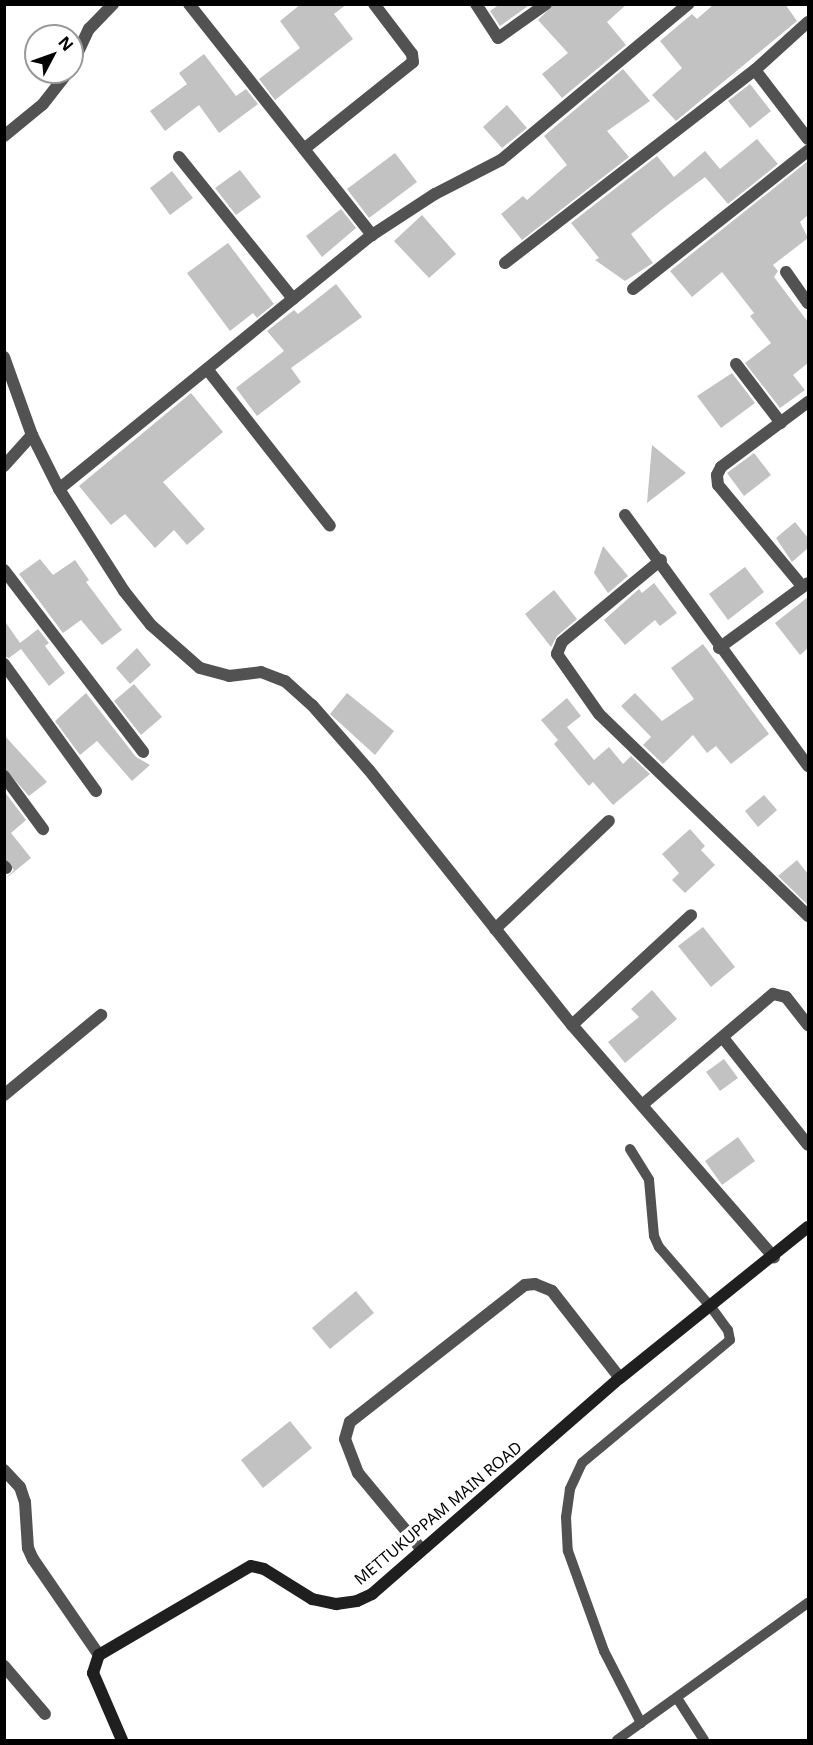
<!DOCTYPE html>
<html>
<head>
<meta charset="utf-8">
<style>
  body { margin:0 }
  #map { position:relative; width:813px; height:1745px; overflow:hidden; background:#fff; font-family:"Noto Sans",sans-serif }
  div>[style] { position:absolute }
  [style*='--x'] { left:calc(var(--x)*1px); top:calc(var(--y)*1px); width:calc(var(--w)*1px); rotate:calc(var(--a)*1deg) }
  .building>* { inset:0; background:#c2c2c2 }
  .service>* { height:10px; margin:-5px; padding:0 5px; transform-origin:5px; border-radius:5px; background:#525252 }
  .minor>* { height:12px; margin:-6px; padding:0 6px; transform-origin:6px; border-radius:6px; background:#525252 }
  .tertiary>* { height:12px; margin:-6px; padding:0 6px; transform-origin:6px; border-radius:6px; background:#525252 }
  .secondary>* { height:12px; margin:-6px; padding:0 6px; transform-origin:6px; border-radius:6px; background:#1f1f1f }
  span { translate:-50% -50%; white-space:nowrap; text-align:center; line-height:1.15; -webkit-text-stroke:6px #fff; paint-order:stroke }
  .street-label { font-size:16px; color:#000 }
  .frame { position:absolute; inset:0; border:6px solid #000; pointer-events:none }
  .north { position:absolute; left:24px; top:24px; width:60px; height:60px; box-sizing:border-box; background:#fff; border:2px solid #999; border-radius:50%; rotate:49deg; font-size:16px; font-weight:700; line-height:24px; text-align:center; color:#000 }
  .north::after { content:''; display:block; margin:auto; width:21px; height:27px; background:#000; clip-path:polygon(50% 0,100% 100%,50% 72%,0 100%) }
</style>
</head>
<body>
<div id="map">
  <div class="building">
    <i style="clip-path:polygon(301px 4px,347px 4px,334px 14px,353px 39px,275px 100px,259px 79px,300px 48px,280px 21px)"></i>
    <i style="clip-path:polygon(500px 4px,531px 4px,500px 26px,490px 11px)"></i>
    <i style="clip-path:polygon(554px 4px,627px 4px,607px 22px,626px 45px,562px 98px,542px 74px,568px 53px,538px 20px)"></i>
    <i style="clip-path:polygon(714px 4px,785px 4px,797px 21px,676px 121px,652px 95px,682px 68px,660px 41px,692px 14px,697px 19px)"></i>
    <i style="clip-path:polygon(204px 54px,236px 96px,246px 89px,258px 104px,219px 133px,199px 105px,165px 131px,150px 111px,187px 84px,179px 73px)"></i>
    <i style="clip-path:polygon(623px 69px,650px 101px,607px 131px,629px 157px,522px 240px,501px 214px,523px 196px,527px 200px,567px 165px,544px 136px)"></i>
    <i style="clip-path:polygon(750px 84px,771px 111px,750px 128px,728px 101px)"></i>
    <i style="clip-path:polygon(507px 105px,527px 128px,502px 148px,483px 127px)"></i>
    <i style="clip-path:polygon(757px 139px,778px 164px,728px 204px,705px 177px,669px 204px,631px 234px,653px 263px,625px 281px,595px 260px,599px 258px,571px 223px,657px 156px,674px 177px,705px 151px,720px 169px)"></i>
    <i style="clip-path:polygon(395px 153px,417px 182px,369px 218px,347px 189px)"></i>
    <i style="clip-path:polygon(808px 161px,808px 215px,800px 222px,808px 238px,773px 265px,778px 271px,774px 277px,808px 322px,808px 363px,793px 375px,805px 390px,780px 408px,745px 363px,771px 343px,750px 316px,754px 313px,722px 272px,692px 297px,670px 271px)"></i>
    <i style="clip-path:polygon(240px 170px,261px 197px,236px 215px,215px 188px)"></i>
    <i style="clip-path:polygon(172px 171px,193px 198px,170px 215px,150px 188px)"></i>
    <i style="clip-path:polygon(341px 209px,356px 228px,322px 257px,306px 236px)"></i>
    <i style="clip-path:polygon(422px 215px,456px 254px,429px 278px,394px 241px)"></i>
    <i style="clip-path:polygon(228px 243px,274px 304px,257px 318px,253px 313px,230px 331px,187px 273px)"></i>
    <i style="clip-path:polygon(336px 284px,362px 317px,291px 368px,301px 382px,257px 416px,236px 388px,284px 351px,267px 331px,294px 310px,298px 314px)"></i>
    <i style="clip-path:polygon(732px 373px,755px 403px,721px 428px,697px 396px)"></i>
    <i style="clip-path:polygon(191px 393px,223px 432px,163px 482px,205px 529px,187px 545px,174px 530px,155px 548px,125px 514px,111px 525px,79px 486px)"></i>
    <i style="clip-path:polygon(652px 445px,686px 473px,647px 503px)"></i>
    <i style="clip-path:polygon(754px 453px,771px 475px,744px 496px,727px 473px)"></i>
    <i style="clip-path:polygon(795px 522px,808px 538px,808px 548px,792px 562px,776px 538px)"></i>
    <i style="clip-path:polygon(603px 546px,628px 576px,608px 593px,594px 573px)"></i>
    <i style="clip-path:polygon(40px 559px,53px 575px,75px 560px,89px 580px,86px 582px,122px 630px,102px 645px,81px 620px,63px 633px,19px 574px)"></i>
    <i style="clip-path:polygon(745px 567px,764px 592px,728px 620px,709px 594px)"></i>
    <i style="clip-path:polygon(654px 583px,677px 613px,660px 626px,655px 620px,625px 645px,604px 620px,639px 589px,642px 593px)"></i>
    <i style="clip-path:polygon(554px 590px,577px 619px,557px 636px,551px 647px,525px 614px)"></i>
    <i style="clip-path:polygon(808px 597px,808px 648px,800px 655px,775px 623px)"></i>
    <i style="clip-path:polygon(4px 620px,20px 643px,38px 629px,49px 643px,45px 646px,65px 673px,49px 686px,21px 649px,9px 658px,4px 656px)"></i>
    <i style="clip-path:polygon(703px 644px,769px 734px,731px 764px,716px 746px,707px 753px,693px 735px,663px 764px,643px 745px,651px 737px,621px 706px,635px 693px,662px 721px,694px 699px,671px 668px)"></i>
    <i style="clip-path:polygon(137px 648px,151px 665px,130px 684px,116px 668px)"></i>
    <i style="clip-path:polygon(134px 684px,162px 717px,141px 735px,114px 701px)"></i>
    <i style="clip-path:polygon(86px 693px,136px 757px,150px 765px,132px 781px,97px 741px,80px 755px,55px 721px)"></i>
    <i style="clip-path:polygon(347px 693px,394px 731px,375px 755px,330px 714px)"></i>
    <i style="clip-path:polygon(567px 698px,581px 716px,567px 727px,594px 760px,609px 747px,623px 764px,631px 756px,650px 774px,613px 805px,593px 782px,589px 786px,578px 773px,554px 744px,558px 740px,541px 720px)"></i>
    <i style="clip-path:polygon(4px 735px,47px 782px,29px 796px,4px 768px)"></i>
    <i style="clip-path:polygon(4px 791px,26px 820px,11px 833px,31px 858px,4px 880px,14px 870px,4px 858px)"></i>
    <i style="clip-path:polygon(764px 795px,777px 810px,758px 827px,745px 811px)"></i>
    <i style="clip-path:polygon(690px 829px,705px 846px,701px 850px,715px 865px,685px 893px,672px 880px,679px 873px,662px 854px)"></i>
    <i style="clip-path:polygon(797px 860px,808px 874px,808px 905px,778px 876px)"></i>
    <i style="clip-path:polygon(703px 927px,735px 967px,711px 987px,678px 946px)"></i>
    <i style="clip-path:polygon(652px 990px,677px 1019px,625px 1063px,608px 1042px,639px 1017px,631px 1009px)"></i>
    <i style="clip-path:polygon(724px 1059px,738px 1078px,720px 1091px,706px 1072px)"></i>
    <i style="clip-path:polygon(738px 1137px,755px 1161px,722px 1185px,705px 1161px)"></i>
    <i style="clip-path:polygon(356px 1291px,374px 1313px,330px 1349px,312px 1328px)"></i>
    <i style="clip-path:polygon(290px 1421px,312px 1448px,263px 1488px,241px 1460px)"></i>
  </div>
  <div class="service">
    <i style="--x:630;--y:1149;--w:36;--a:58"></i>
    <i style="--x:649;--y:1180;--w:56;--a:84.9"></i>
    <i style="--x:654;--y:1236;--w:12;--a:66"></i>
    <i style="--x:659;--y:1247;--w:79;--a:49.1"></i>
    <i style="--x:711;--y:1307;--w:29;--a:54"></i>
    <i style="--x:728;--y:1330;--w:10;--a:79"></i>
    <i style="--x:730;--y:1340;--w:192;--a:140.3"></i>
    <i style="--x:582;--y:1463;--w:29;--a:115"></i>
    <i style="--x:570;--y:1489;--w:28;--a:98"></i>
    <i style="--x:566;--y:1517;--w:34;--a:87"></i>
    <i style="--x:568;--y:1551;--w:106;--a:70.2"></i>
    <i style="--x:604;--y:1651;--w:81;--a:62.8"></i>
    <i style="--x:677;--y:1698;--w:50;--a:57.3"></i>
    <i style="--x:617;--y:1740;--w:235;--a:-35.7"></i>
  </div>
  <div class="minor">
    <i style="--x:189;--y:4;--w:295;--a:51.6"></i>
    <i style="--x:476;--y:4;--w:40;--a:57.1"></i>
    <i style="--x:498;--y:38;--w:59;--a:-35.3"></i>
    <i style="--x:72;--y:65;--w:40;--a:-65"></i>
    <i style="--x:89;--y:29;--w:35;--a:-46"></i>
    <i style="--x:755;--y:70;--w:87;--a:52.5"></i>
    <i style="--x:4;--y:136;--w:50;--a:-39.4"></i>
    <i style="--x:43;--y:104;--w:41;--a:-52"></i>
    <i style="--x:304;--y:149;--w:139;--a:-38.6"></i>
    <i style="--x:413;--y:62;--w:8;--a:-97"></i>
    <i style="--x:412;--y:54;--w:63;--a:-127.2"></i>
    <i style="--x:179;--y:157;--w:182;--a:51.2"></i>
    <i style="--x:505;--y:263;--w:316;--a:-37.7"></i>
    <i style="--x:755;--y:70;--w:72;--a:-42.2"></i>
    <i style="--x:786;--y:272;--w:38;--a:55"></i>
    <i style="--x:633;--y:289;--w:223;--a:-38.3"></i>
    <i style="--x:736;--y:364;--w:74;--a:52.7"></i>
    <i style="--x:207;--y:369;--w:199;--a:51.9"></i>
    <i style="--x:59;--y:489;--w:403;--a:-39.1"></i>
    <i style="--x:372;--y:235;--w:75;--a:-33.1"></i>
    <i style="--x:435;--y:194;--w:74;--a:-27.3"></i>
    <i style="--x:501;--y:160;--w:244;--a:-39.8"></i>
    <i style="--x:625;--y:515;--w:311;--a:53.9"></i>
    <i style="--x:661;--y:560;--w:129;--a:140.4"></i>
    <i style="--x:562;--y:642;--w:13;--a:113"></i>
    <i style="--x:557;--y:654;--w:73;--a:55"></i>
    <i style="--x:599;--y:714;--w:291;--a:44"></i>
    <i style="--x:4;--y:570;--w:229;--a:52.6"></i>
    <i style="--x:802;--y:586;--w:131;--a:-129.7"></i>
    <i style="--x:718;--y:485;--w:10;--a:-96"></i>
    <i style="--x:717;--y:475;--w:9;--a:-63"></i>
    <i style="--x:721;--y:467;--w:109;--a:-36.8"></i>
    <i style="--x:719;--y:648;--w:110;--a:-36.1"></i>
    <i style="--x:4;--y:664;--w:157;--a:54.1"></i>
    <i style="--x:4;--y:776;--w:66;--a:53.7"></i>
    <i style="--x:4;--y:866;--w:3;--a:45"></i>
    <i style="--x:495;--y:929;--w:157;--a:-43.5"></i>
    <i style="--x:572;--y:1025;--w:162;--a:-42.7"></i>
    <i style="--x:724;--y:1039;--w:135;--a:51.6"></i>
    <i style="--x:4;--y:1095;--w:126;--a:-39.5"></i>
    <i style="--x:642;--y:1105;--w:172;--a:-40.3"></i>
    <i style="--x:773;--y:994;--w:13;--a:13"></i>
    <i style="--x:786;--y:997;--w:36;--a:52"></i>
    <i style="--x:4;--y:1470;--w:23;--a:47"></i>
    <i style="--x:20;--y:1487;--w:16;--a:72"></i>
    <i style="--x:25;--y:1502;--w:46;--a:86.3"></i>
    <i style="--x:28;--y:1548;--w:12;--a:66"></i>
    <i style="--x:33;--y:1559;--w:116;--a:55.5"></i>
    <i style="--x:422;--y:1550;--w:100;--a:-129.7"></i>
    <i style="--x:358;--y:1473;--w:36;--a:-111"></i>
    <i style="--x:345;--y:1439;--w:18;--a:-74"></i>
    <i style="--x:350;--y:1422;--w:222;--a:-38.1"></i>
    <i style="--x:525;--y:1285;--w:10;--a:-6"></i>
    <i style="--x:535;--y:1284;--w:18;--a:22"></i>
    <i style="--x:552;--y:1291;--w:110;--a:52"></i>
    <i style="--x:4;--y:1666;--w:63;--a:49.5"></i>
  </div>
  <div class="tertiary">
    <i style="--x:4;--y:357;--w:83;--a:70.3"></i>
    <i style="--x:32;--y:435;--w:60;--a:63.4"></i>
    <i style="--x:59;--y:489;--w:121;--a:57.5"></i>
    <i style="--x:124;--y:591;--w:43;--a:51.5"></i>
    <i style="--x:151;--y:625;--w:65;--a:41.3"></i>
    <i style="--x:200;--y:668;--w:30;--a:15"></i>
    <i style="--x:229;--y:676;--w:32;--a:-7"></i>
    <i style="--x:261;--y:672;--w:26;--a:21"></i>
    <i style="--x:285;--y:681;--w:36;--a:42"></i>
    <i style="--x:312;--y:705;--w:86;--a:48.8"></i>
    <i style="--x:369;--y:770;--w:326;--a:51.5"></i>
    <i style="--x:572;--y:1025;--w:308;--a:49"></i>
    <i style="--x:4;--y:466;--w:42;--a:-47.9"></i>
  </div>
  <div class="secondary">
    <i style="--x:122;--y:1740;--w:73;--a:-113.4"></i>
    <i style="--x:93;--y:1673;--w:19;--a:-72"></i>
    <i style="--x:99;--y:1655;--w:176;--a:-30.4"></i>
    <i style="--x:251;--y:1566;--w:13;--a:13"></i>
    <i style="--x:264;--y:1569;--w:57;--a:32"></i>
    <i style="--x:312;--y:1599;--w:25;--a:12"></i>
    <i style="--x:336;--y:1604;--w:21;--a:-8"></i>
    <i style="--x:357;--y:1601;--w:17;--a:-25"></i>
    <i style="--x:372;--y:1594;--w:329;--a:-41.1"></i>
    <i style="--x:620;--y:1378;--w:241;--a:-38.8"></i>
  </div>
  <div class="street-label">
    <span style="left:438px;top:1513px;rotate:-40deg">METTUKUPPAM MAIN ROAD</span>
  </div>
  <div class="frame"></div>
  <div class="north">N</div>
</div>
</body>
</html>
